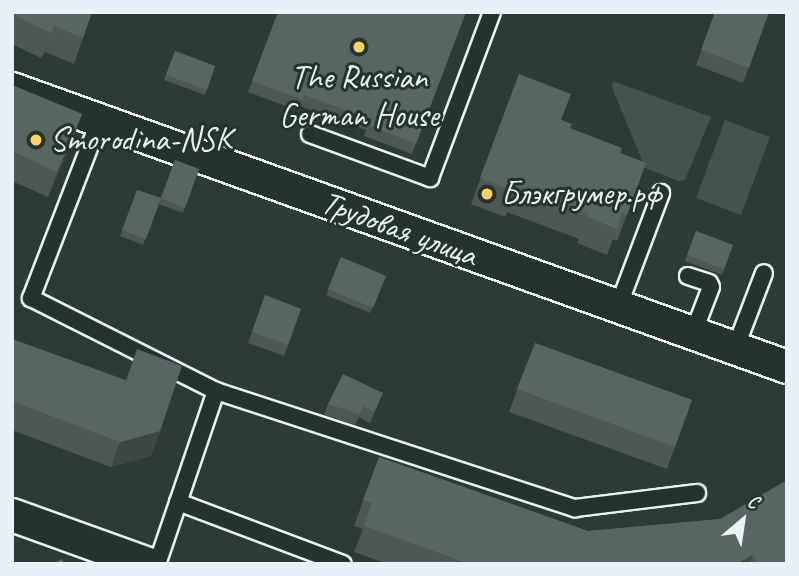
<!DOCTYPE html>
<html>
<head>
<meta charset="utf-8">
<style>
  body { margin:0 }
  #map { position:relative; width:799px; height:576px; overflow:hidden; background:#2e3b35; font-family:Caveat,sans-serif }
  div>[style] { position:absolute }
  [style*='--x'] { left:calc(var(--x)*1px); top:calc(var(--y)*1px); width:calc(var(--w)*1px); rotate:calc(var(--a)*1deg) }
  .green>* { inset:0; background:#45524e }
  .roads { filter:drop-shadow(2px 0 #e8f1f8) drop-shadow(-2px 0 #e8f1f8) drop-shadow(0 2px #e8f1f8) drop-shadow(0 -2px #e8f1f8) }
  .lane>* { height:16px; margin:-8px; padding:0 8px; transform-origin:8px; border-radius:8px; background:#26332d }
  .street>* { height:32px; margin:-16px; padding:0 16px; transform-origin:16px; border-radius:16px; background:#26332d }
  .wall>* { inset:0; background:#4d5755 }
  .shaded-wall>* { inset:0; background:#3e4745 }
  .building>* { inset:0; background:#596563 }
  .dots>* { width:19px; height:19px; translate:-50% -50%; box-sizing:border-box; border:4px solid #26332d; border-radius:50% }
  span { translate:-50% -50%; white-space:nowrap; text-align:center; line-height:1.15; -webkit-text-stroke:6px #26332d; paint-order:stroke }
  .poi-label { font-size:33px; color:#e8f1f8 }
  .left { translate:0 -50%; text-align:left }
  .street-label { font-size:33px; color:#e8f1f8 }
  .frame { position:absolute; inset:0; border:14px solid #e8f1f8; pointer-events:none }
  .north { position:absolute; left:708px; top:485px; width:70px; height:70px; -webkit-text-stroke:5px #26332d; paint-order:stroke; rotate:29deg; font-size:19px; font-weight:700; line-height:28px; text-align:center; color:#e8f1f8 }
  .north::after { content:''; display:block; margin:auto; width:24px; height:32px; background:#e8f1f8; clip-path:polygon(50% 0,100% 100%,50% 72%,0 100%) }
</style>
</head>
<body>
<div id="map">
  <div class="green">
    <i style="clip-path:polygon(613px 81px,711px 117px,685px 180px,679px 181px,645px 168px,612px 87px)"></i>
    <i style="clip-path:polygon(725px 120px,770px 137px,741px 215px,696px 198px)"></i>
  </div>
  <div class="roads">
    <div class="lane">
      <i style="--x:99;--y:122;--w:189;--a:111.1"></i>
      <i style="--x:31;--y:298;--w:207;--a:26.7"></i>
      <i style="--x:216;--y:391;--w:183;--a:108.8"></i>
      <i style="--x:310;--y:134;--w:128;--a:20.1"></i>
      <i style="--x:430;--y:178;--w:177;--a:-69.5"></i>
      <i style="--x:688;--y:276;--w:22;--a:18"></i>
      <i style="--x:709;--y:283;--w:4;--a:63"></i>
      <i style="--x:711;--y:287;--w:50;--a:111"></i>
      <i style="--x:618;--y:307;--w:122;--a:-69.3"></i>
      <i style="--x:735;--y:349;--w:81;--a:-69.1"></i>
      <i style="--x:216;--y:391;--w:378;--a:18.1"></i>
      <i style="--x:575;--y:508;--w:123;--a:-7"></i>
      <i style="--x:178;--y:502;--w:176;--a:20.6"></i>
    </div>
    <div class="street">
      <i style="--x:12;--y:89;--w:823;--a:19.73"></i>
      <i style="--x:12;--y:515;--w:145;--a:19.8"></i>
    </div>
  </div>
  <div class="wall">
    <i style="clip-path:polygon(12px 12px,92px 12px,74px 64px,45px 52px,41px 58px,12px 44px)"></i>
    <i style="clip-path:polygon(278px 12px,466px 12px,412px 154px,364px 136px,366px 130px,300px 106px,299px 111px,248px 92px)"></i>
    <i style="clip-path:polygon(715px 12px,769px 12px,743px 83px,696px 65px)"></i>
    <i style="clip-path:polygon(175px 51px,215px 66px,205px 95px,164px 80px)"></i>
    <i style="clip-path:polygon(519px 74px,570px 128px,620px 153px,646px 163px,617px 241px,613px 239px,607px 255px,577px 243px,579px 239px,507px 212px,505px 217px,471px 204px)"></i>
    <i style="clip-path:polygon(12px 85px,82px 114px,73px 139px,48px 197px,12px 181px)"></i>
    <i style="clip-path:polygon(175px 160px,199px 169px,183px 213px,159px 204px)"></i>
    <i style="clip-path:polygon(137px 190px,161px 198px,143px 245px,120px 236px)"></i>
    <i style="clip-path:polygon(696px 231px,733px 245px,722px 275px,685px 261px)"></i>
    <i style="clip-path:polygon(341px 257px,386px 276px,370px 313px,326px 295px)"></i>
    <i style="clip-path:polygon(265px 295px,301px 309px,284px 356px,248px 343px)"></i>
    <i style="clip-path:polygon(12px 339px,126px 380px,137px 349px,160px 431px,151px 456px,111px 467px,12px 430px)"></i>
    <i style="clip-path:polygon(535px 343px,692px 400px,667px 469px,509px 412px)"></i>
    <i style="clip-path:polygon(383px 393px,370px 423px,359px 417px,355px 425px,324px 415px,328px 404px)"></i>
    <i style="clip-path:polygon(379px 457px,588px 531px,720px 519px,787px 564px,388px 564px,354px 552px,363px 529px,354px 526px)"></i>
  </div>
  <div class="shaded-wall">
    <i style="clip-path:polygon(82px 114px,73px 139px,48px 197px,57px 172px)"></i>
    <i style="clip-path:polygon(160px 431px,151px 456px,111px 467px,120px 442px)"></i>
    <i style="clip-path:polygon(753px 555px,749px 564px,736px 564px)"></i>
  </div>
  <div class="building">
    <i style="clip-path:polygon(12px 12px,92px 12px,83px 38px,54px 26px,51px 33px,12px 14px)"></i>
    <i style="clip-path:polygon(278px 12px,466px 12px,416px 144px,368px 125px,370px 119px,304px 95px,303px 100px,252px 81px)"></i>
    <i style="clip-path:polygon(715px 12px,769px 12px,749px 68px,701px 50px)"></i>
    <i style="clip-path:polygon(175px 51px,215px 66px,207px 90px,166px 75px)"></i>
    <i style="clip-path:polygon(519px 74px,571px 94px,561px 120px,572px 124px,570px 128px,622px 148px,620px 153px,646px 163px,627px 215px,622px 213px,617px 229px,587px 217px,588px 213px,516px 186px,514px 191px,480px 178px)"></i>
    <i style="clip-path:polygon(12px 85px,82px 114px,57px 172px,14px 152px,12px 156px)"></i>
    <i style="clip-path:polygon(175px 160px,199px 169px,185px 208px,161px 198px)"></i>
    <i style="clip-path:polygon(137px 190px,161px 198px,146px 239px,122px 230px)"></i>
    <i style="clip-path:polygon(696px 231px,733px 245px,724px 269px,687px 255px)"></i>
    <i style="clip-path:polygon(341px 257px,386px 276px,373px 308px,328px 289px)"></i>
    <i style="clip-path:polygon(265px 295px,301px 309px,288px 345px,252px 332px)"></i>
    <i style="clip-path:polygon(12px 339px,127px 381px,137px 349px,182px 366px,160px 431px,120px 442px,12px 401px)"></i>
    <i style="clip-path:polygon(535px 343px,692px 400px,675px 447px,517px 389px)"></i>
    <i style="clip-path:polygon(343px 374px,383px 393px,374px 412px,363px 406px,359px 414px,328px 404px)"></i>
    <i style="clip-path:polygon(379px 457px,588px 531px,720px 519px,787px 480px,787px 562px,784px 564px,758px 564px,753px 555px,736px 564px,470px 564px,364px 526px,372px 503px,363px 500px)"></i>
    <i style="clip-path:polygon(62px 559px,64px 564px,52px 564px)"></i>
  </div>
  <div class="dots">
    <i style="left:359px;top:47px;background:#ffd166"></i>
    <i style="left:36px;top:140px;background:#ffd166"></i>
    <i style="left:487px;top:194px;background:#ffd166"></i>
  </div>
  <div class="poi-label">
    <span style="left:359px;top:97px">The Russian<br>German House</span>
    <span class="left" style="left:50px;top:140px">Smorodina-NSK</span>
    <span class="left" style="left:501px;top:194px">Блэкгрумер.рф</span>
  </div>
  <div class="street-label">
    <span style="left:399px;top:229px;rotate:20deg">Трудовая улица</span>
  </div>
  <div class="frame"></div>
  <div class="north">С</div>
</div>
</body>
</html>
